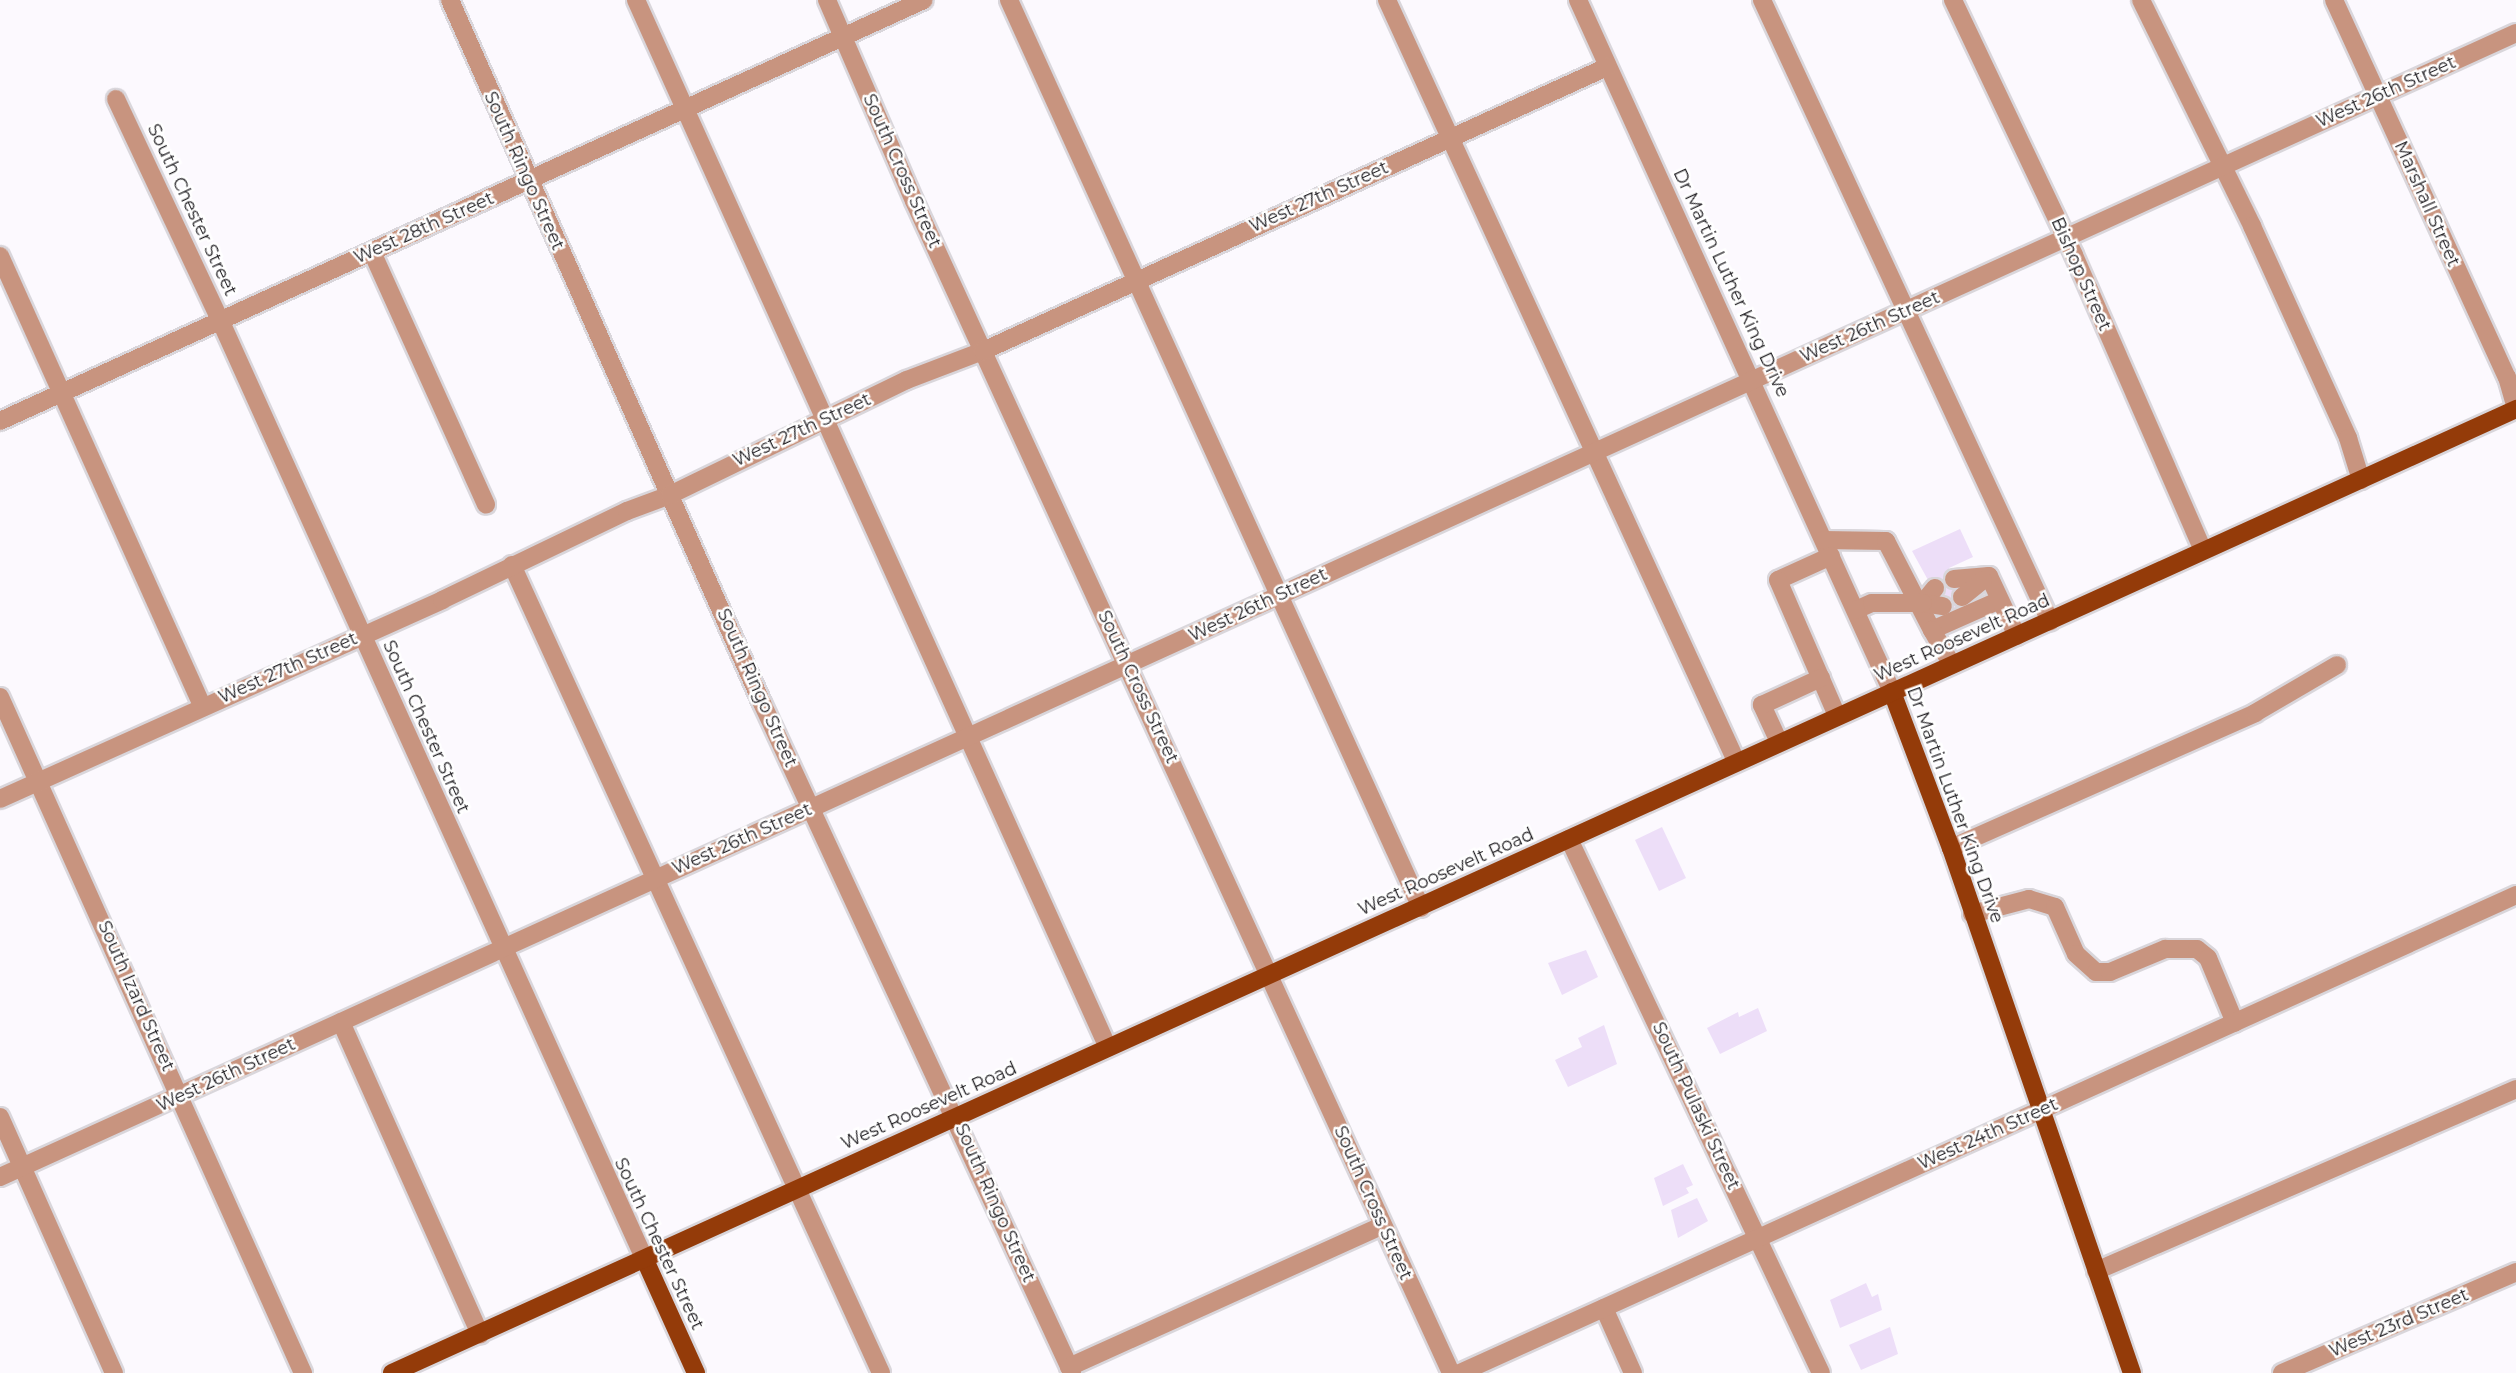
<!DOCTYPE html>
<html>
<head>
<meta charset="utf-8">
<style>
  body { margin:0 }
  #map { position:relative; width:2516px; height:1373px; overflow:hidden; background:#fcf9fe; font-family:Montserrat,sans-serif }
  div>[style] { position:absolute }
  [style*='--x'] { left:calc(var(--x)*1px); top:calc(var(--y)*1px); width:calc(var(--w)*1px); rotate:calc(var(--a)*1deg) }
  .building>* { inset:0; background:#eddef8 }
  .roads { filter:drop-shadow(2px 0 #d9d6db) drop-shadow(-2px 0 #d9d6db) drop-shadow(0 2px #d9d6db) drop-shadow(0 -2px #d9d6db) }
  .minor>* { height:18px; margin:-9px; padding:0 9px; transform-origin:9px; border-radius:9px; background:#c8947f }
  .major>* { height:18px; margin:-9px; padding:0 9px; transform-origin:9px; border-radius:9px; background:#943b09 }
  span { translate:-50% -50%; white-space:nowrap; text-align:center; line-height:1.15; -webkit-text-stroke:5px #fff; paint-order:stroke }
  .street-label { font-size:18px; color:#232125 }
</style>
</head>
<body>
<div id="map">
  <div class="building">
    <i style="clip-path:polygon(1960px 529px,1973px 557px,1949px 568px,1969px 611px,1950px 620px,1912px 551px)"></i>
    <i style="clip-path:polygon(1662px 827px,1686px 878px,1659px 891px,1635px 840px)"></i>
    <i style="clip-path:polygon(1586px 950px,1598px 977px,1562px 995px,1548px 963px)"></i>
    <i style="clip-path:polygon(1758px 1008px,1767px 1031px,1720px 1054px,1707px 1028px,1738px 1012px,1739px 1017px)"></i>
    <i style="clip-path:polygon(1604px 1025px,1617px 1064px,1568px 1087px,1555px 1060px,1582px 1047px,1578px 1038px)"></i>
    <i style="clip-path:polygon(1683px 1164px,1693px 1185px,1686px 1188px,1689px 1193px,1663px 1206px,1654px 1178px)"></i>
    <i style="clip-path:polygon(1697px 1198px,1708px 1221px,1678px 1238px,1671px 1210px)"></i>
    <i style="clip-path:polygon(1866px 1283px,1872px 1297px,1878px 1294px,1882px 1310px,1840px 1328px,1830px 1300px)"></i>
    <i style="clip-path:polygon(1890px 1327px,1898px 1354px,1861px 1370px,1849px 1345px)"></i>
  </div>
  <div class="roads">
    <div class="minor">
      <i style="--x:450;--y:0;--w:769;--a:66.07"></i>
      <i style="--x:762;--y:703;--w:738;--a:65.17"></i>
      <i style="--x:636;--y:0;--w:1149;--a:65.75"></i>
      <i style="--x:827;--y:0;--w:219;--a:66.6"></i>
      <i style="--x:914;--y:201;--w:1289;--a:65.38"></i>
      <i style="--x:1009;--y:0;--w:997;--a:65.59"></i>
      <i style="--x:1387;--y:0;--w:837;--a:65.36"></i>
      <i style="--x:1578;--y:0;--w:760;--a:65.59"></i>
      <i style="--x:1762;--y:0;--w:685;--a:65.12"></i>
      <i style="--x:1953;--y:0;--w:282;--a:64.6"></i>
      <i style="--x:2074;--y:255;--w:322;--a:66.4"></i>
      <i style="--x:2141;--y:0;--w:252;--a:63.8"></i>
      <i style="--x:2252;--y:226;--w:233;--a:65.6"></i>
      <i style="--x:2348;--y:438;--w:44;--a:72.8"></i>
      <i style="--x:2334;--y:0;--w:415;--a:65.4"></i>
      <i style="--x:2507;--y:377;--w:33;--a:74"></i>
      <i style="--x:116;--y:99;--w:246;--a:64.8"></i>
      <i style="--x:221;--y:322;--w:1029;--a:65.68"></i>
      <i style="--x:372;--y:252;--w:277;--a:65.7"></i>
      <i style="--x:0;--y:256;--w:493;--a:65.8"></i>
      <i style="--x:0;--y:421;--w:1015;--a:-24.5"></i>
      <i style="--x:1824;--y:540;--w:62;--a:0.9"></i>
      <i style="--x:1886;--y:541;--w:100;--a:62.7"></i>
      <i style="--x:1932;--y:630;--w:74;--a:-23.8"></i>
      <i style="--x:1831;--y:556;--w:58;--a:155.6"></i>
      <i style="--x:1778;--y:580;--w:148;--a:66.5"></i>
      <i style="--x:512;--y:565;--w:888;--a:65.45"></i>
      <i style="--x:1954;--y:579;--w:35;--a:-5"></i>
      <i style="--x:1989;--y:576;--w:66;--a:65"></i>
      <i style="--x:1935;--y:588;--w:19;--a:129"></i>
      <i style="--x:1923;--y:603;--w:20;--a:9"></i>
      <i style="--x:1962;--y:597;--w:27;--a:-39"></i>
      <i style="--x:1856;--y:610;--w:17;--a:-24"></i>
      <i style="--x:1872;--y:603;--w:51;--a:0"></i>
      <i style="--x:1932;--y:630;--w:40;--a:60.3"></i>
      <i style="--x:0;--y:697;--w:741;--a:65.86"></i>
      <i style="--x:1779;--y:742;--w:41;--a:-114.7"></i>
      <i style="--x:1762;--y:705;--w:65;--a:-24.6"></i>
      <i style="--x:0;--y:799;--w:485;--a:-24.2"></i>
      <i style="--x:442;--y:600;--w:205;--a:-25.7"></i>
      <i style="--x:627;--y:511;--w:46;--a:-20.4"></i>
      <i style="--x:670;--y:495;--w:263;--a:-25.9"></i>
      <i style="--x:907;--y:380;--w:81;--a:-20.9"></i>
      <i style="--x:983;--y:351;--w:686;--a:-24.47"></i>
      <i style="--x:1569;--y:839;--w:590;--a:64.74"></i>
      <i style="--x:1951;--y:848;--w:333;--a:-23.9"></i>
      <i style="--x:2255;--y:713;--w:95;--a:-30.3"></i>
      <i style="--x:1972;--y:914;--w:59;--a:-14.7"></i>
      <i style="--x:2029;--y:899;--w:27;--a:17"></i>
      <i style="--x:2055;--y:907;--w:51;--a:65.9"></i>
      <i style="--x:2076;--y:954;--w:27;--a:42"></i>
      <i style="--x:2096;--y:972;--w:14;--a:0"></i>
      <i style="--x:2110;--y:972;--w:60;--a:-22.7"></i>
      <i style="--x:2165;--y:949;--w:32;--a:0"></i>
      <i style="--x:2197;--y:949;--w:14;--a:39"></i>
      <i style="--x:2208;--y:958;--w:70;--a:67.4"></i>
      <i style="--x:341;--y:1022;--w:342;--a:66"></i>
      <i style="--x:0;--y:1117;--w:280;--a:66"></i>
      <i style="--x:0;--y:1177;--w:2764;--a:-24.45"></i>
      <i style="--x:2096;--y:1271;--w:458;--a:-23.4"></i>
      <i style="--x:1604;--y:1308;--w:71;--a:66"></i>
      <i style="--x:1069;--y:1367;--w:343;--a:-24.3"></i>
      <i style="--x:1460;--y:1373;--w:1159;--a:-24.35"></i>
      <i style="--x:2282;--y:1373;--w:255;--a:-23.3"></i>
    </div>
    <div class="major">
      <i style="--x:1892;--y:692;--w:167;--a:69.3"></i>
      <i style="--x:1951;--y:848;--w:555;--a:70.98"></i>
      <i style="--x:645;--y:1260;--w:124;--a:65.7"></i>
      <i style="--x:392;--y:1373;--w:2333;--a:-24.41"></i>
    </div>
  </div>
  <div class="street-label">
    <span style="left:2386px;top:92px;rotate:-24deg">West 26th Street</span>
    <span style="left:524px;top:171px;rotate:66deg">South Ringo Street</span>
    <span style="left:902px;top:171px;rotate:66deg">South Cross Street</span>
    <span style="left:1319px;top:197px;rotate:-24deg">West 27th Street</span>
    <span style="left:2427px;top:204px;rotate:66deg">Marshall Street</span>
    <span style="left:192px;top:210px;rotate:65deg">South Chester Street</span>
    <span style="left:424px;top:228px;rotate:-24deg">West 28th Street</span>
    <span style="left:2081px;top:274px;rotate:66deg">Bishop Street</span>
    <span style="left:1731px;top:283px;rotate:65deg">Dr Martin Luther King Drive</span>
    <span style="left:1870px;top:327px;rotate:-24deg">West 26th Street</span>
    <span style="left:802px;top:430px;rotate:-25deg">West 27th Street</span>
    <span style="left:1258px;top:605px;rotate:-25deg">West 26th Street</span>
    <span style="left:1962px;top:638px;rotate:-24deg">West Roosevelt Road</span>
    <span style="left:288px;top:668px;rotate:-24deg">West 27th Street</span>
    <span style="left:1138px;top:687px;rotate:65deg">South Cross Street</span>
    <span style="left:757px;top:688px;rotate:66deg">South Ringo Street</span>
    <span style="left:426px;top:727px;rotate:66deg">South Chester Street</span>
    <span style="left:1955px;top:805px;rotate:70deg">Dr Martin Luther King Drive</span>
    <span style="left:742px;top:839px;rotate:-24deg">West 26th Street</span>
    <span style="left:1446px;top:872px;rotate:-24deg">West Roosevelt Road</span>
    <span style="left:136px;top:996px;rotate:66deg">South Izard Street</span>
    <span style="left:226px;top:1075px;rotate:-25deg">West 26th Street</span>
    <span style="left:929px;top:1106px;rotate:-24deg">West Roosevelt Road</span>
    <span style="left:1696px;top:1106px;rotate:65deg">South Pulaski Street</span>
    <span style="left:1988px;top:1134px;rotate:-24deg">West 24th Street</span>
    <span style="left:995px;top:1203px;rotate:66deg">South Ringo Street</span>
    <span style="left:1373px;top:1203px;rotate:66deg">South Cross Street</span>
    <span style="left:659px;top:1244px;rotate:65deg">South Chester Street</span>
    <span style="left:2399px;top:1323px;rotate:-23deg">West 23rd Street</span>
  </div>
</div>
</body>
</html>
